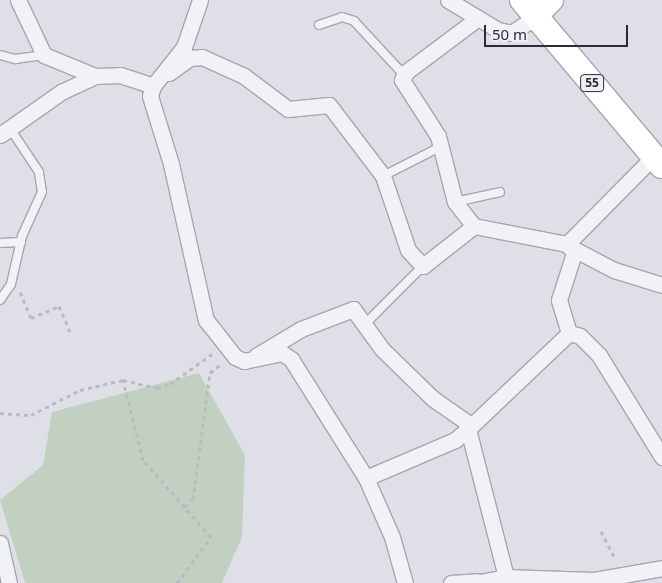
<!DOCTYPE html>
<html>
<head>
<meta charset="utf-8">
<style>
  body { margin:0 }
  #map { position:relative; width:662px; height:583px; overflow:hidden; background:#dfe0e7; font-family:"Noto Sans",sans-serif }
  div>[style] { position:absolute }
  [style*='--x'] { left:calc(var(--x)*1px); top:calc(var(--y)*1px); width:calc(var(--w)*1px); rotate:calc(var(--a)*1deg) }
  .green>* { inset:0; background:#c2d0c1 }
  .path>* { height:3px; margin-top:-1.5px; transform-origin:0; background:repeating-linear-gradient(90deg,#b9bbc2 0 4px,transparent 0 8px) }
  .roads { filter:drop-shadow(1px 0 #a5a6b0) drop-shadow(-1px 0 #a5a6b0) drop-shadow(0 1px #a5a6b0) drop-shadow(0 -1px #a5a6b0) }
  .lane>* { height:8px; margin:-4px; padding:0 4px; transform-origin:4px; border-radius:4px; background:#f1f2f6 }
  .street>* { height:15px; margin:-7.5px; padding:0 7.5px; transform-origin:7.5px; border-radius:7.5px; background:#f1f2f6 }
  .secondary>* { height:21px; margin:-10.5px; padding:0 10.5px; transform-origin:10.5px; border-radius:10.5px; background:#fff }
  .primary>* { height:24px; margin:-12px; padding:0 12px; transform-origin:12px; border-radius:12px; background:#fff }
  span { translate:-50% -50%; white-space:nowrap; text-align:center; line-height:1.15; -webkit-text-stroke:4.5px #eef0f5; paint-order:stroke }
  .shield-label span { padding:1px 4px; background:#eef0f5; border:1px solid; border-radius:4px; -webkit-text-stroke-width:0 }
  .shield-label { font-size:12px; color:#2a2c3c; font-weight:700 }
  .scale { position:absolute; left:484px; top:25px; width:144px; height:22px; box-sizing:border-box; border:2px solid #2a2c3c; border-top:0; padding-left:6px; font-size:15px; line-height:18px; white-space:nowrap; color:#2a2c3c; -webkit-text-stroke:4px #eef0f5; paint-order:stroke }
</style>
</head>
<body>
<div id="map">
  <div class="green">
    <i style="clip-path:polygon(199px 373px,245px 455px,242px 537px,222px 583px,25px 583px,0 500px,43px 465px,52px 412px)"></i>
  </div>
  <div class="path">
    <i style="--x:20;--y:292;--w:28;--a:67"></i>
    <i style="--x:31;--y:318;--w:30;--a:-23"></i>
    <i style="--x:59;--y:306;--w:28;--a:67"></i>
    <i style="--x:0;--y:413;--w:31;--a:4"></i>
    <i style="--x:31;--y:415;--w:55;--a:-27"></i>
    <i style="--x:80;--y:390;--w:44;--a:-13.1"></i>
    <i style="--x:185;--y:507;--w:11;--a:-45"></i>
    <i style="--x:193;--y:499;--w:127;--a:-82.3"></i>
    <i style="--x:210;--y:373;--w:13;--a:-39"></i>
    <i style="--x:601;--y:531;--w:31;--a:63"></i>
    <i style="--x:177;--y:583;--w:57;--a:-53.5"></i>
    <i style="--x:211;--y:537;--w:103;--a:-131.4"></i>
    <i style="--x:143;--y:460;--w:82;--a:-104"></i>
    <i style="--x:123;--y:380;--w:35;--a:13"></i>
    <i style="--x:157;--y:388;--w:14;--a:-17"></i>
    <i style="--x:170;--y:384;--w:52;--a:-35.5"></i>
  </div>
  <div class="roads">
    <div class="lane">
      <i style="--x:319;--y:25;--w:24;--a:-19"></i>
      <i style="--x:342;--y:17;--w:13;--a:18"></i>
      <i style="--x:354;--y:21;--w:74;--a:47.2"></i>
      <i style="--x:0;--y:55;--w:16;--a:15"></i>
      <i style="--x:15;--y:59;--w:29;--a:-8"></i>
      <i style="--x:383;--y:176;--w:64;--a:-27"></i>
      <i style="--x:455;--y:202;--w:46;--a:-12.5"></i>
      <i style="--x:0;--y:243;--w:21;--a:-3"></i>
      <i style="--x:0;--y:300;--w:19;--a:-55"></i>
      <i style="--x:11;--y:284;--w:49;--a:-77.1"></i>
      <i style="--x:22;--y:236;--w:48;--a:-65.6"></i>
      <i style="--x:42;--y:192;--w:20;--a:-99"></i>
      <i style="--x:39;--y:172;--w:50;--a:-123.7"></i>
      <i style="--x:365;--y:324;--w:82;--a:-45"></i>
    </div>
    <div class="street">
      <i style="--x:18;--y:0;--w:61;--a:64.7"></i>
      <i style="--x:44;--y:55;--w:55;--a:22.4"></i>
      <i style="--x:200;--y:0;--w:50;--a:108.8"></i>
      <i style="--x:184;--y:47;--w:50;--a:128.5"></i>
      <i style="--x:153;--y:86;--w:10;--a:107"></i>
      <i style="--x:150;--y:96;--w:71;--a:72.8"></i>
      <i style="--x:171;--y:164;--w:160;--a:77.4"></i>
      <i style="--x:206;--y:320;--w:47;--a:51.9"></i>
      <i style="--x:235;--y:357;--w:10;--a:24"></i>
      <i style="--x:244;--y:361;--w:39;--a:-12"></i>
      <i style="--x:282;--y:353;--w:11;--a:34"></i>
      <i style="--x:291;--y:359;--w:141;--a:57.8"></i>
      <i style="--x:366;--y:478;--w:97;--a:-23.1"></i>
      <i style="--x:455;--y:440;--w:17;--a:-40"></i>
      <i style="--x:468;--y:429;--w:153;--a:75.6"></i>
      <i style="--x:448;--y:0;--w:58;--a:31"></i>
      <i style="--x:498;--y:30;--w:14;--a:12"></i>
      <i style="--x:512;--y:33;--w:29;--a:-35"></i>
      <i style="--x:478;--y:18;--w:90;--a:143.1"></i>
      <i style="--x:406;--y:72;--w:9;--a:117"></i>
      <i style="--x:402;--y:80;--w:67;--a:57.3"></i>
      <i style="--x:438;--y:136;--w:68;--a:75.6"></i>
      <i style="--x:455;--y:202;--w:31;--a:52"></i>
      <i style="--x:474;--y:226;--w:95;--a:11"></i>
      <i style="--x:567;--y:244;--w:122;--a:-45.3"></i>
      <i style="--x:169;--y:73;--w:26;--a:-36"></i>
      <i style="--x:190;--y:58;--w:12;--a:-5"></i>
      <i style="--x:202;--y:57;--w:46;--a:24.3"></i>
      <i style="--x:244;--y:76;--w:55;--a:36.9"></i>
      <i style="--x:288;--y:109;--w:41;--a:-5.6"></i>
      <i style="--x:329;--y:105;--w:89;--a:52.7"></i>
      <i style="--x:383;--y:176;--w:78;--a:71.3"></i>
      <i style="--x:408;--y:250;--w:22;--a:47"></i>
      <i style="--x:423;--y:266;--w:65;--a:-38.1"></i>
      <i style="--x:0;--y:135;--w:75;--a:-35.2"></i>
      <i style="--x:61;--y:92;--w:38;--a:-25"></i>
      <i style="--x:95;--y:76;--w:25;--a:-2"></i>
      <i style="--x:120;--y:75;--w:35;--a:18"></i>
      <i style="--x:568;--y:246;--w:52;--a:27.6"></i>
      <i style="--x:614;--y:270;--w:50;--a:17.4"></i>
      <i style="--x:569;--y:333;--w:11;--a:15"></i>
      <i style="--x:580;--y:336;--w:27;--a:45"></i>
      <i style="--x:599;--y:355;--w:120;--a:58.3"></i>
      <i style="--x:256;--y:356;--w:52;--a:-31"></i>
      <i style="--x:301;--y:329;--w:56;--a:-21"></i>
      <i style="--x:353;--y:309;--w:49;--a:54.1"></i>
      <i style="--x:382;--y:349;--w:70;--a:44.4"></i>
      <i style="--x:432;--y:398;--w:40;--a:34.9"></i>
      <i style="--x:465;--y:421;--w:9;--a:69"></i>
      <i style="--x:468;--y:429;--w:139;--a:-43.5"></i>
      <i style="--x:569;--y:333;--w:34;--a:-107"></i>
      <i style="--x:559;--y:300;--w:49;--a:-72.3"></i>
      <i style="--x:366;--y:478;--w:64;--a:66.2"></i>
      <i style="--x:392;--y:537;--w:48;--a:74.2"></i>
      <i style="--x:0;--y:543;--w:41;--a:77.3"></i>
      <i style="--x:451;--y:583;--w:26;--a:-4"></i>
      <i style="--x:475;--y:583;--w:32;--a:-11"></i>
      <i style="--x:506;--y:577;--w:88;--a:2"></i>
      <i style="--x:594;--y:580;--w:69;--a:-10"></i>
    </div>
    <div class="secondary">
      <i style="--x:536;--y:16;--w:23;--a:-45"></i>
    </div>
    <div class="primary">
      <i style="--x:522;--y:0;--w:217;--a:49.9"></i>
    </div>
  </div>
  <div class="shield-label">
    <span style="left:592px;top:83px">55</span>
  </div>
  <div class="scale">50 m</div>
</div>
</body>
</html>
